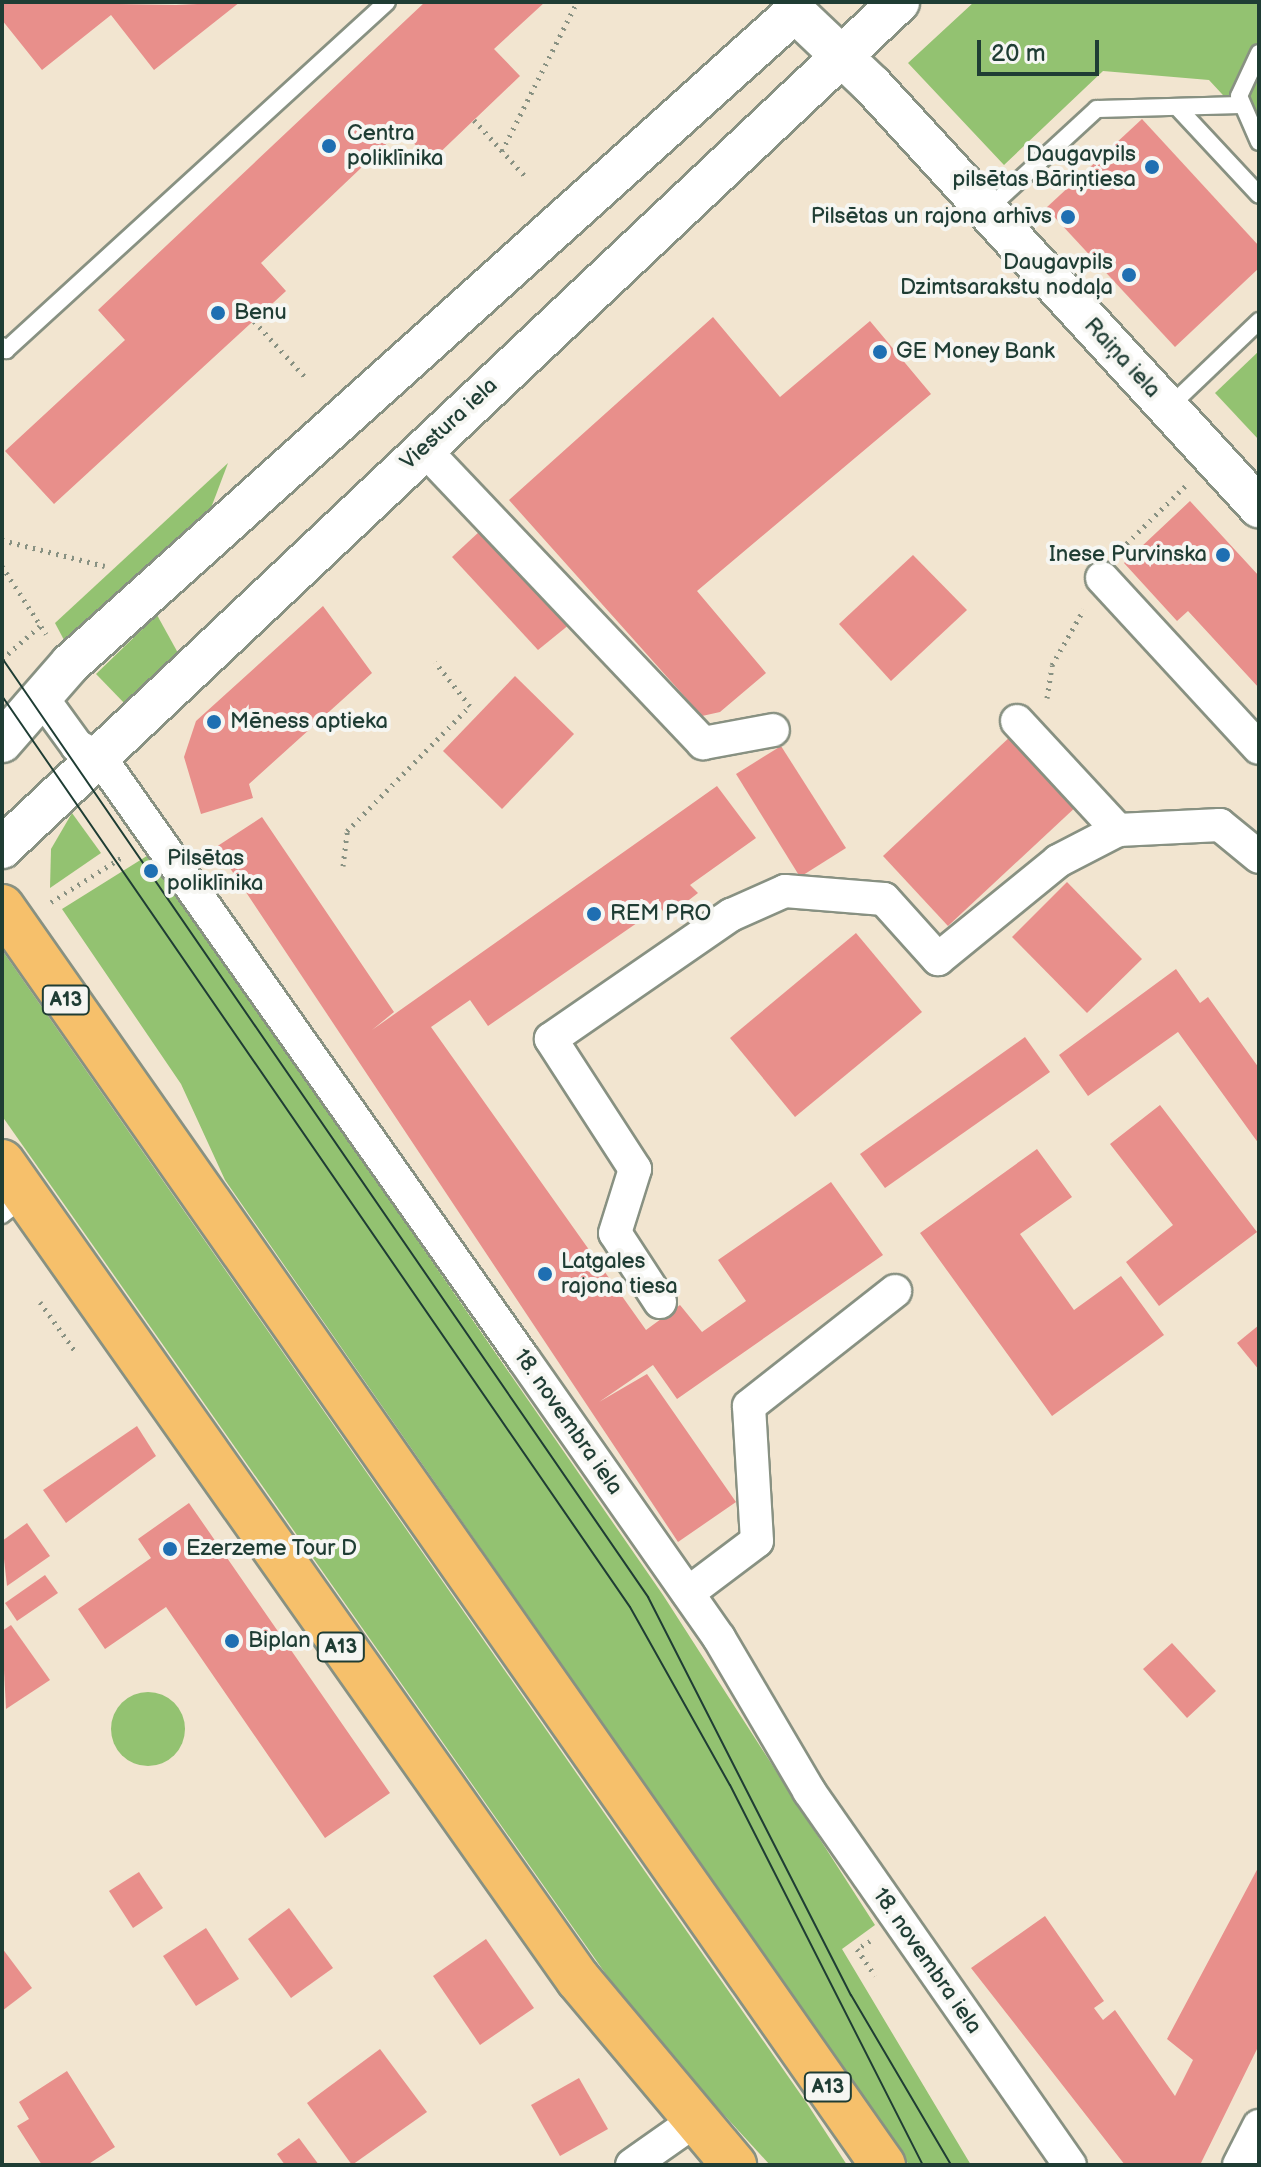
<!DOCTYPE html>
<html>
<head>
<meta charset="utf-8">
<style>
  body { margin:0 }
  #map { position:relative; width:1261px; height:2167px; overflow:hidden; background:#f2e5d0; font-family:"Balsamiq Sans",sans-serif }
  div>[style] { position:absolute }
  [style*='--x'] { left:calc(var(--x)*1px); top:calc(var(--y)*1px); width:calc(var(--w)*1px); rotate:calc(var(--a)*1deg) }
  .green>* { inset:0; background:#93c271 }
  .round { border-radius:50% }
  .building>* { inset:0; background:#e88f8b }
  .path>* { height:5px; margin-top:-2.5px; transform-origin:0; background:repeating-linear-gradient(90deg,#889182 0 2px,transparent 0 8px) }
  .roads { filter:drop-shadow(2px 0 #889182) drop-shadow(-2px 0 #889182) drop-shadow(0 2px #889182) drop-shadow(0 -2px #889182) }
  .service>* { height:16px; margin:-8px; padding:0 8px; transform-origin:8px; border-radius:8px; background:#fff }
  .minor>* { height:32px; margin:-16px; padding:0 16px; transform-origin:16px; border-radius:16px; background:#fff }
  .tertiary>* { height:40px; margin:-20px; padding:0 20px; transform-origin:20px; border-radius:20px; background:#fff }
  .primary>* { height:44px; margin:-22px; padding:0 22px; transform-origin:22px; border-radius:22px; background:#f6c06b }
  .tram>* { height:2px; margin:-1px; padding:0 1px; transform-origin:1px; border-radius:1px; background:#1f3d34 }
  .dots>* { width:22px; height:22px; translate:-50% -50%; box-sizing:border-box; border:4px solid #f6f6f2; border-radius:50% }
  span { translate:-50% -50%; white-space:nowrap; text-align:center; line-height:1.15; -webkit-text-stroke:8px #f6f6f2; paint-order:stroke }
  .shield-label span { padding:2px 6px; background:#f6f6f2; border:2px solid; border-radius:6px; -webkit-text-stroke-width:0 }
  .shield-label { font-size:20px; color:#1f3d34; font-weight:700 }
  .poi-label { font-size:22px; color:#1f3d34 }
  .left { translate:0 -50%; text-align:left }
  .right { translate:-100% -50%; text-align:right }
  .street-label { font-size:22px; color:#1f3d34 }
  .frame { position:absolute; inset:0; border:4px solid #1f3d34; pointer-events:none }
  .scale { position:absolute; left:977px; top:40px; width:122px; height:36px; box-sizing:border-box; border:4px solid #1f3d34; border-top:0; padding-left:10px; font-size:24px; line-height:28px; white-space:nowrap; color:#1f3d34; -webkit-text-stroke:6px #f6f6f2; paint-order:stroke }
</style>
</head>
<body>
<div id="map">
  <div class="green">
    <i style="clip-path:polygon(974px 2px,1259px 2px,1259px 134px,1209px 80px,1103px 71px,1004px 165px,908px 63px)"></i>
    <i style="clip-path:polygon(1259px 351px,1259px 440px,1215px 393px)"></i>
    <i style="clip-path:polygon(228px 463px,211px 508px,64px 640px,55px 623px)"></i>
    <i style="clip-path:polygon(157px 615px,178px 653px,127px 706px,96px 674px)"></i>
    <i style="clip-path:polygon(72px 813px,101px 853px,50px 888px,51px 849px)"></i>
    <i style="clip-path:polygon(150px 854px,663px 1595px,875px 1925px,842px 1949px,971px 2165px,909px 2165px,225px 1180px,181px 1084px,62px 909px)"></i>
    <i style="clip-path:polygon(2px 950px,808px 2105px,847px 2165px,770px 2165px,672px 2058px,610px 1980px,2px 1116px)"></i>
    <i class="round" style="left:111px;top:1692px;width:74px;height:74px"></i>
  </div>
  <div class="building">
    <i style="clip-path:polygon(2px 2px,176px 5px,240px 2px,154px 70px,111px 15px,42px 70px,2px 20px)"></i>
    <i style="clip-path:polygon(425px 2px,545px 2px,494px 49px,520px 76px,431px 161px,401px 130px,261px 263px,286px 291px,54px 504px,5px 451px,125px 340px,98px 310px)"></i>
    <i style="clip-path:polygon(1142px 119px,1259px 246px,1259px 268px,1175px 347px,1046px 208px)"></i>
    <i style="clip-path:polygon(713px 317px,780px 397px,870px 321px,931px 394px,697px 591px,766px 673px,720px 712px,702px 716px,509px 500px)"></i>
    <i style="clip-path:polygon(1190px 501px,1259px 576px,1259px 688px,1188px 611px,1177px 621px,1124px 563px)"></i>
    <i style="clip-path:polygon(480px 531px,570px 624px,538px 650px,452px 557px)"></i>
    <i style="clip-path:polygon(913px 555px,967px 610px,891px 681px,839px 624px)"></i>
    <i style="clip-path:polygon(323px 606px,372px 673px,249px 784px,253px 798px,201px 814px,184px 757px,196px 721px)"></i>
    <i style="clip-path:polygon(515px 676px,574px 734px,502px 809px,443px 751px)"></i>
    <i style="clip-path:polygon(1013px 734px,1079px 804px,948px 926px,883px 856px)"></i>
    <i style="clip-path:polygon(781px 746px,846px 848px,800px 877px,736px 774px)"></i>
    <i style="clip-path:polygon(717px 786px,756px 838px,690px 885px,698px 893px,667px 917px,660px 907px,488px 1026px,470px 1000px,431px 1027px,646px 1330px,680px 1305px,702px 1332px,746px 1301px,718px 1260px,831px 1182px,883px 1255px,677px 1399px,653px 1365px,599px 1402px,647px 1374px,736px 1502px,678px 1542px,216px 847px,262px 817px,394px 1012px,372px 1030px)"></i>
    <i style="clip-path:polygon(1067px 882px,1142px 959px,1087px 1013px,1012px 937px)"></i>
    <i style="clip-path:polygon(856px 933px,922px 1012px,795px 1117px,730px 1038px)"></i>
    <i style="clip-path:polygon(1176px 969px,1200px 1003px,1208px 997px,1259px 1068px,1259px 1144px,1178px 1032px,1088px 1096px,1059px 1055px)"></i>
    <i style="clip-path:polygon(1025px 1037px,1050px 1072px,885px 1188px,860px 1154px)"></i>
    <i style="clip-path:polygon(1160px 1105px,1257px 1232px,1159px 1306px,1126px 1262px,1173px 1225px,1110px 1144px)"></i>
    <i style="clip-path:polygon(1037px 1149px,1072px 1197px,1020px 1234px,1074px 1310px,1121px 1276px,1164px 1335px,1052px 1416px,920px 1233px)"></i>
    <i style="clip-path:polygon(1259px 1325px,1259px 1370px,1237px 1343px)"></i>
    <i style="clip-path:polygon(137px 1426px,156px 1456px,66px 1523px,43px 1490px)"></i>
    <i style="clip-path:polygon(189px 1503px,390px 1793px,325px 1838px,166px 1607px,105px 1649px,78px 1609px,151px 1558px,138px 1539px)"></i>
    <i style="clip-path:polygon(27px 1523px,50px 1556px,7px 1586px,2px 1541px)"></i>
    <i style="clip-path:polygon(45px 1575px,58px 1593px,17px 1621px,5px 1603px)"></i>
    <i style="clip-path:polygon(11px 1625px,50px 1680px,6px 1709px,2px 1631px)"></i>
    <i style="clip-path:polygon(1172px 1643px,1216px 1691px,1187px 1718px,1143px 1669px)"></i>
    <i style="clip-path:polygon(1259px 1866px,1259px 2045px,1200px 2165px,1125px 2165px,971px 1968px,1045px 1916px,1104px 2001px,1094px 2008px,1103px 2020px,1115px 2010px,1175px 2096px,1193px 2060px,1167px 2039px)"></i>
    <i style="clip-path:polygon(139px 1872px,163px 1908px,133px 1928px,109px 1891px)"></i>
    <i style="clip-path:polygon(289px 1908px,333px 1968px,291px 1998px,248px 1939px)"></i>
    <i style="clip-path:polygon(206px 1928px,239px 1979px,196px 2006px,163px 1956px)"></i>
    <i style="clip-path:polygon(486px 1939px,534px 2008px,480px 2045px,433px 1976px)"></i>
    <i style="clip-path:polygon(2px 1948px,32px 1988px,2px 2011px)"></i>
    <i style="clip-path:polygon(380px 2049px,427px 2112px,352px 2165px,307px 2103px)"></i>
    <i style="clip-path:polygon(67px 2071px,115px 2147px,87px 2165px,42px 2165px,17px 2126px,29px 2119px,19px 2102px)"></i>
    <i style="clip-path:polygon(579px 2078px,608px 2129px,560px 2156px,531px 2105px)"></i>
    <i style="clip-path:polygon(299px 2138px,319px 2165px,285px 2165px,277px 2154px)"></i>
  </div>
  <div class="path">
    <i style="--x:474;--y:120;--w:76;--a:47.7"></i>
    <i style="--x:502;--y:151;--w:167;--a:-63.3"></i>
    <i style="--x:254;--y:321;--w:79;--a:47.6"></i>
    <i style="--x:2;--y:540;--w:106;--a:14.2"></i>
    <i style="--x:1121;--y:549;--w:90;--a:-44.5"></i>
    <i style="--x:2;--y:566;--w:81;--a:57.1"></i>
    <i style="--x:2;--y:659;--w:50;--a:-41"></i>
    <i style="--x:1047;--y:698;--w:33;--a:-81"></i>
    <i style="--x:1052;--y:665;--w:64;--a:-60.3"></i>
    <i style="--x:343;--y:866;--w:35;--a:-83"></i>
    <i style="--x:347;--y:831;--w:175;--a:-45.5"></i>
    <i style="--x:470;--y:706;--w:56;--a:-128.5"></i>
    <i style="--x:51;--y:902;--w:86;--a:-32.2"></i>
    <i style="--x:40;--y:1302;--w:60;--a:54.5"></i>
    <i style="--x:870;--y:1941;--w:15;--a:148"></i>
    <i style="--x:857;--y:1949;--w:32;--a:56"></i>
  </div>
  <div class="roads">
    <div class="service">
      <i style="--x:1259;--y:53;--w:47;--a:114.9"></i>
      <i style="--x:1239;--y:96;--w:50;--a:66.5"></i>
      <i style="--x:1177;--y:107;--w:120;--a:47"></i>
      <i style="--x:987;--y:210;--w:149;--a:-42.6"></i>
      <i style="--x:1097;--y:109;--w:144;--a:-1.6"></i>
      <i style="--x:2;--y:346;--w:6;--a:45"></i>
      <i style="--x:6;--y:350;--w:516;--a:-42.41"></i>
      <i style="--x:1168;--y:408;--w:126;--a:-43.7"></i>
      <i style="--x:2;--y:1215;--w:28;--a:-38"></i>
    </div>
    <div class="minor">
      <i style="--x:423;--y:448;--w:407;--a:46.5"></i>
      <i style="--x:703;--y:743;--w:71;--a:-10.5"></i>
      <i style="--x:1102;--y:578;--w:231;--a:47.3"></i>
      <i style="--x:43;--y:699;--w:58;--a:54.1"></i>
      <i style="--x:77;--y:746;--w:27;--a:28"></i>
      <i style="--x:101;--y:759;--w:733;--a:54.84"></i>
      <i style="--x:523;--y:1358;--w:342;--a:55"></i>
      <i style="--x:719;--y:1638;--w:178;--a:59.5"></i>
      <i style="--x:809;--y:1791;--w:456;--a:55.1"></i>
      <i style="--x:1017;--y:721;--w:149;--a:47.2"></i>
      <i style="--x:660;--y:1302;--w:82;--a:-123.1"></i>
      <i style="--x:615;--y:1233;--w:67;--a:-72.6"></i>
      <i style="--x:635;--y:1169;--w:155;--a:-122.9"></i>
      <i style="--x:551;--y:1039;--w:219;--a:-34.6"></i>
      <i style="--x:731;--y:915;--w:59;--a:-24"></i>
      <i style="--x:785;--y:891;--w:99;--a:4.6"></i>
      <i style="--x:884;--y:899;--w:81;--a:48"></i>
      <i style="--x:938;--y:959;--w:155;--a:-39.2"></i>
      <i style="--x:1058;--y:861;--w:68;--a:-27.3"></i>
      <i style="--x:1118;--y:830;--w:102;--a:-2.8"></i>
      <i style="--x:1220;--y:825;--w:50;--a:39.4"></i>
      <i style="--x:688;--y:1593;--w:86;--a:-37"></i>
      <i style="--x:757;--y:1541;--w:135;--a:-93.4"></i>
      <i style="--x:749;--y:1406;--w:186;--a:-38.2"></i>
      <i style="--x:632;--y:2165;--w:78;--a:-35.1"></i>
      <i style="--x:1239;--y:2165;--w:44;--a:-62.9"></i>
    </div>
    <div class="tertiary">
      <i style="--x:2;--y:742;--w:103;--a:-48.9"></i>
      <i style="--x:70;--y:664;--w:975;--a:-41.97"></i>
      <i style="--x:795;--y:12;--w:106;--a:43.5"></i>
      <i style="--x:872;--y:85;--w:573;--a:47.48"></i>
      <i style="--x:2;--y:848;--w:1233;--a:-43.32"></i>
    </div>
    <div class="primary">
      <i style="--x:2;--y:907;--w:1536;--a:55"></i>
      <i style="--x:2;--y:1162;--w:1000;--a:54.82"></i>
      <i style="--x:578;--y:1979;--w:243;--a:50"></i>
    </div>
  </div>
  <div class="tram">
    <i style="--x:2;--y:658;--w:1140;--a:55.47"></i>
    <i style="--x:648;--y:1597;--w:447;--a:63"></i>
    <i style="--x:851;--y:1995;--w:197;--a:59.5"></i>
    <i style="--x:2;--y:696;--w:1106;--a:55.42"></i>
    <i style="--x:630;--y:1607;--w:204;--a:60.7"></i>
    <i style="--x:730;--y:1785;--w:426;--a:63.1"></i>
  </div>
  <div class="dots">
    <i style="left:329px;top:146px;background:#1f6fb2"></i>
    <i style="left:1152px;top:167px;background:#1f6fb2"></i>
    <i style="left:1068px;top:217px;background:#1f6fb2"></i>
    <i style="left:1129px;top:275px;background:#1f6fb2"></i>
    <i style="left:218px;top:313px;background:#1f6fb2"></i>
    <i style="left:880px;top:352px;background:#1f6fb2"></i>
    <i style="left:1223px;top:555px;background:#1f6fb2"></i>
    <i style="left:214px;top:722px;background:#1f6fb2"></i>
    <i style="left:151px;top:871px;background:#1f6fb2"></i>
    <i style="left:594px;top:914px;background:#1f6fb2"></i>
    <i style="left:545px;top:1274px;background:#1f6fb2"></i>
    <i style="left:170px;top:1549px;background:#1f6fb2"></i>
    <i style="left:232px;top:1641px;background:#1f6fb2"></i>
  </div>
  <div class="shield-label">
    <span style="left:66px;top:1000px">A13</span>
    <span style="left:341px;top:1647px">A13</span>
    <span style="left:828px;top:2087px">A13</span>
  </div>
  <div class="poi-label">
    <span class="left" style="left:347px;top:146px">Centra<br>poliklīnika</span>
    <span class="right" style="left:1136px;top:167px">Daugavpils<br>pilsētas Bāriņtiesa</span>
    <span class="right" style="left:1052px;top:217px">Pilsētas un rajona arhīvs</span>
    <span class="right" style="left:1113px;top:275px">Daugavpils<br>Dzimtsarakstu nodaļa</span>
    <span class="left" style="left:234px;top:313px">Benu</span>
    <span class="left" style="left:896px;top:352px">GE Money Bank</span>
    <span class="right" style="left:1207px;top:555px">Inese Purvinska</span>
    <span class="left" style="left:230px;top:722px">Mēness aptieka</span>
    <span class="left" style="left:167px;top:871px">Pilsētas<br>poliklīnika</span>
    <span class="left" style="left:610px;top:914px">REM PRO</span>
    <span class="left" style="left:561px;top:1274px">Latgales<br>rajona tiesa</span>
    <span class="left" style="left:186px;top:1549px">Ezerzeme Tour D</span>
    <span class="left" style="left:248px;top:1641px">Biplan</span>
  </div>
  <div class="street-label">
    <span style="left:1122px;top:358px;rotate:47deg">Raiņa iela</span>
    <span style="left:449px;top:424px;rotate:-43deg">Viestura iela</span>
    <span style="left:568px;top:1422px;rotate:55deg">18. novembra iela</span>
    <span style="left:927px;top:1961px;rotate:55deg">18. novembra iela</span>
  </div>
  <div class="frame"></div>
  <div class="scale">20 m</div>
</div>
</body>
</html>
